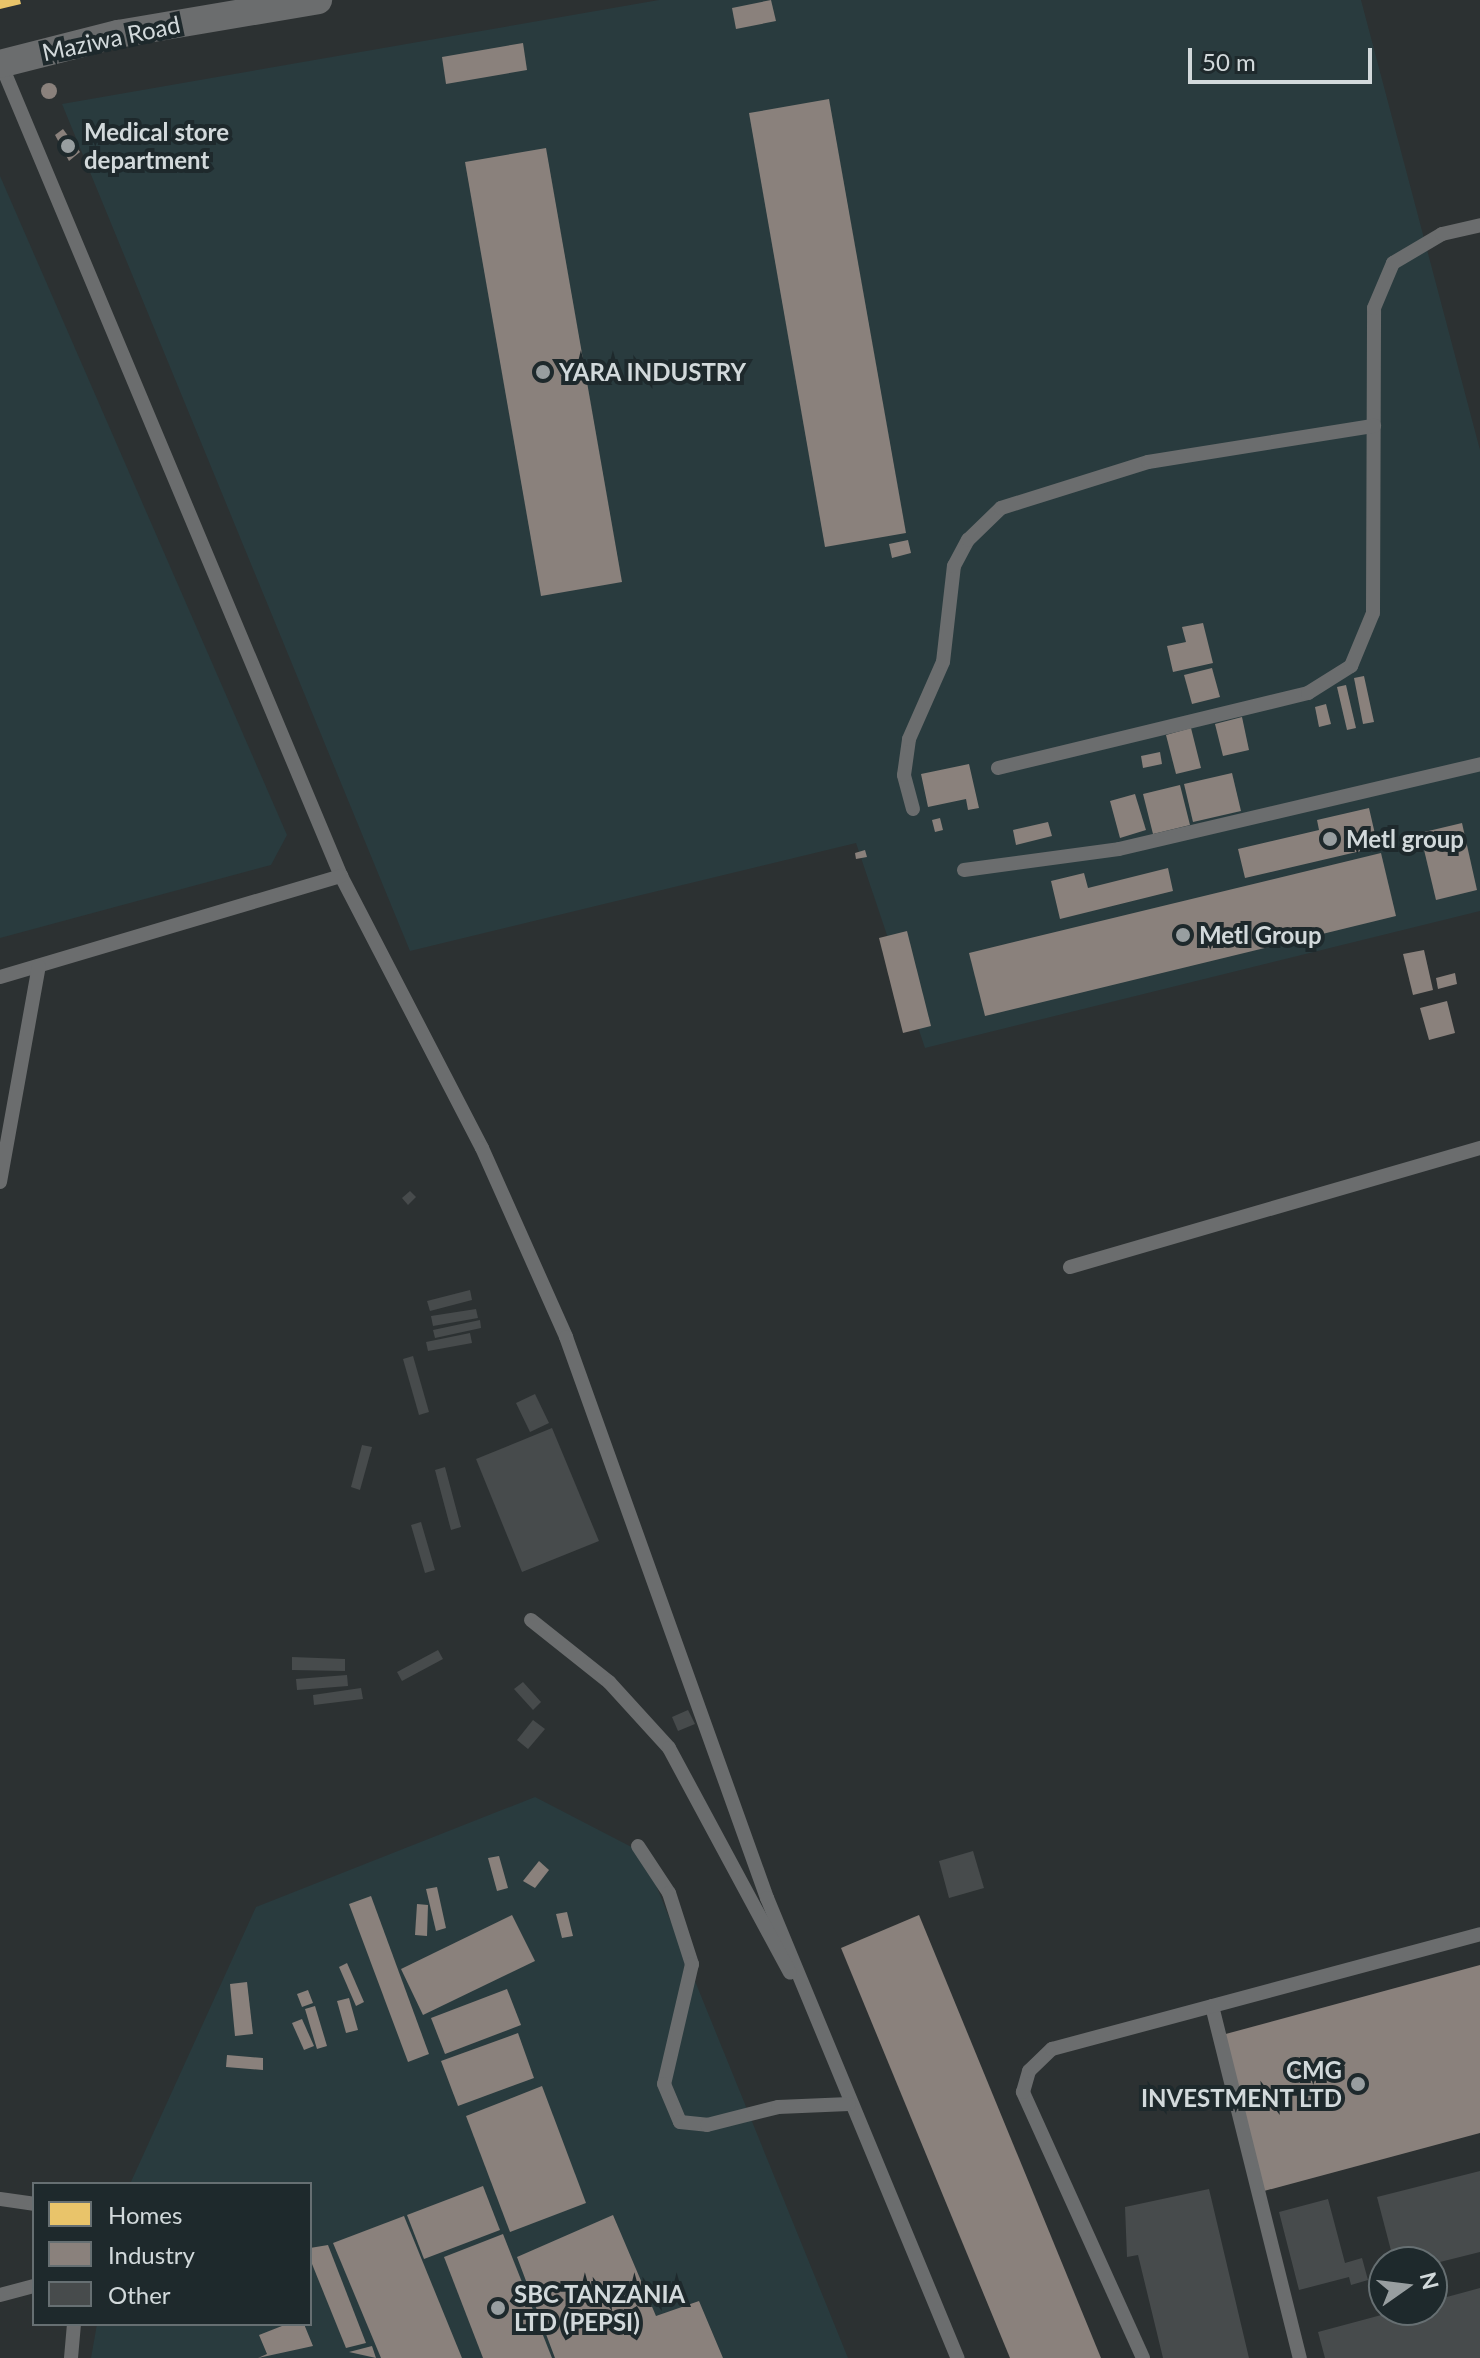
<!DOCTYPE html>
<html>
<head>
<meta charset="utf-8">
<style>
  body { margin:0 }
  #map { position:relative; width:1480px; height:2358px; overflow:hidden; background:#2c3132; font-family:Lato,sans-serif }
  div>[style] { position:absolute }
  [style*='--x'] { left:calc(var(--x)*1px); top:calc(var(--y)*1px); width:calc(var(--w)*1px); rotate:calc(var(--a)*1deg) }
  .built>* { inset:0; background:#293b3e }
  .homes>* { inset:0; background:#e9c46a }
  .industry>* { inset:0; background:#8a817c }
  .round { border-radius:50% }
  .building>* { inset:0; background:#474b4c }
  .lane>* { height:14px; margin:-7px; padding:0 7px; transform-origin:7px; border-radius:7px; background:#6b6d6e }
  .street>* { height:28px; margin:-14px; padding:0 14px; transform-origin:14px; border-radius:14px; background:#6b6d6e }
  .dots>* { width:22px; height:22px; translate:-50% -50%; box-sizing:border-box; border:4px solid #1e292c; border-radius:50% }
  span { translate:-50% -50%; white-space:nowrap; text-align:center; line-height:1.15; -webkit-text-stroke:8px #1e292c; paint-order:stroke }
  .street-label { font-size:24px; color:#d2d9db }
  .poi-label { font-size:24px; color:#d2d9db; font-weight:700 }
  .left { translate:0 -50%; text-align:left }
  .right { translate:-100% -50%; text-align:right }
  .legend { position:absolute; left:32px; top:2182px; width:280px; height:144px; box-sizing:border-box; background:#1e292c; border:2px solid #666f72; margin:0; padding:10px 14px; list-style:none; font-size:24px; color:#d2d9db }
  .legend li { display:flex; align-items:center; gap:16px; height:40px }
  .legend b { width:40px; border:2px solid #666f72 }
  .north { position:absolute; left:1368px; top:2246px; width:80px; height:80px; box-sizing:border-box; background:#1e292c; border:2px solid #666f72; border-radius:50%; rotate:76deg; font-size:22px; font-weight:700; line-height:32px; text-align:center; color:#d2d9db }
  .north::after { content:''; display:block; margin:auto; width:28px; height:36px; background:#989ea0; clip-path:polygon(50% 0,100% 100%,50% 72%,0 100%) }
  .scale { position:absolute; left:1188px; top:48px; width:184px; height:36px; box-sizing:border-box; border:4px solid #d2d9db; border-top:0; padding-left:10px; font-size:24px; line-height:28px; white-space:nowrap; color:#d2d9db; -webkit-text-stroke:6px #1e292c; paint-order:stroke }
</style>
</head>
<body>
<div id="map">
  <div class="built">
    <i style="clip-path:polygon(659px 0,1361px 0,1480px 450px,1480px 911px,925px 1048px,856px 843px,410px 951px,62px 104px)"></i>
    <i style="clip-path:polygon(0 176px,287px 835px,271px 865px,0 938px)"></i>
    <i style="clip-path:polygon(535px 1797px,643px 1853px,848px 2358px,91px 2358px,97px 2324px,310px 2324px,310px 2184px,130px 2184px,256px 1907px)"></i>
  </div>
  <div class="homes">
    <i style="clip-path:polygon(0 0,20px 0,21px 4px,0 9px)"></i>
  </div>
  <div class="industry">
    <i style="clip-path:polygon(771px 0,776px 21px,736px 29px,732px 8px)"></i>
    <i style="clip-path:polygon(523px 43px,527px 70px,446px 84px,442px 57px)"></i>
    <i class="round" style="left:41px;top:83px;width:16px;height:16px"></i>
    <i style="clip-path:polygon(829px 99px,906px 533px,825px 547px,749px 113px)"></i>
    <i style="clip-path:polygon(63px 129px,80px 152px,69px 161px,55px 135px)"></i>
    <i style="clip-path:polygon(546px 148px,622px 582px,541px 596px,465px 162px)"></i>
    <i style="clip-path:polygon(908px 540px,911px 553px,892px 558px,889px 544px)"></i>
    <i style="clip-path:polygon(1203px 623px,1213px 663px,1173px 672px,1167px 646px,1186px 642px,1182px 627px)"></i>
    <i style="clip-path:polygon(1212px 668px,1220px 697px,1192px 704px,1184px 675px)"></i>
    <i style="clip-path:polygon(1364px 676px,1374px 722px,1363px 724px,1354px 678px)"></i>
    <i style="clip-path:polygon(1346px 685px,1356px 728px,1347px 730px,1337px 687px)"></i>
    <i style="clip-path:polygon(1326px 704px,1331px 724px,1319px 727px,1315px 707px)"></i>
    <i style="clip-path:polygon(1242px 717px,1249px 750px,1223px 756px,1215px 724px)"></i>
    <i style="clip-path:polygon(1191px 728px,1201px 768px,1176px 774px,1166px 735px)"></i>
    <i style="clip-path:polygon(1160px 752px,1162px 764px,1143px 768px,1141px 756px)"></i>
    <i style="clip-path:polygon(969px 764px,979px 808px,968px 810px,966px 799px,928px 807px,921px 774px)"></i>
    <i style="clip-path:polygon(1232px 773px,1241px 811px,1193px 822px,1184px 784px)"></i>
    <i style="clip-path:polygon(1180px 785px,1190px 825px,1153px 834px,1143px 794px)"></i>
    <i style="clip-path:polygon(1135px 794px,1146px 830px,1120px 838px,1110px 801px)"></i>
    <i style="clip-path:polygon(1369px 808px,1378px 847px,1245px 878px,1238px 849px,1319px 830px,1317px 820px)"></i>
    <i style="clip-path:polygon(940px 818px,943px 830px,935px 832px,932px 820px)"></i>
    <i style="clip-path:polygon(1048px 822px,1052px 836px,1016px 845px,1013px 830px)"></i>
    <i style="clip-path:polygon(1462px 823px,1477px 890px,1436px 900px,1420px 833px)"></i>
    <i style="clip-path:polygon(865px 850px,867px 857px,856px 859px,855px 853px)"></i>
    <i style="clip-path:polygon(1381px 853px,1396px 916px,985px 1016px,969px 953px)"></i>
    <i style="clip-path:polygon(1168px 868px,1173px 891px,1060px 919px,1051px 881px,1084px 873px,1088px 888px)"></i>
    <i style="clip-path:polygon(907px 931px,931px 1026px,903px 1033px,879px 938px)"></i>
    <i style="clip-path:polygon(1424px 950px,1433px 990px,1413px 995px,1403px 954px)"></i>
    <i style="clip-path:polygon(1455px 973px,1457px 984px,1438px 989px,1436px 978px)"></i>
    <i style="clip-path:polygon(1447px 1001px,1455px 1033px,1429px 1040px,1420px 1008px)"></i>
    <i style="clip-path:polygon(499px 1856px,508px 1888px,497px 1891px,488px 1858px)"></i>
    <i style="clip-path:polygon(539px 1861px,549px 1870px,535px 1888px,523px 1881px)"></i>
    <i style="clip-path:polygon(437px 1887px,446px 1928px,436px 1931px,426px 1889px)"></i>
    <i style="clip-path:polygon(371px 1896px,429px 2054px,408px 2062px,349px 1904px)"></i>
    <i style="clip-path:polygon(417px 1904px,428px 1905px,427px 1936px,415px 1935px)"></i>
    <i style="clip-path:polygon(567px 1912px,573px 1936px,562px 1938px,556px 1914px)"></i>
    <i style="clip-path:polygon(512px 1915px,535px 1961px,423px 2015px,401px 1969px)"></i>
    <i style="clip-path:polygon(919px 1915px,1101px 2358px,1010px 2358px,841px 1948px)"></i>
    <i style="clip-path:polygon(347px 1963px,364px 2002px,356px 2006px,339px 1967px)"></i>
    <i style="clip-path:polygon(1480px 1965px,1480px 2133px,1264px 2191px,1222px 2035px)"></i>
    <i style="clip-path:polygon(247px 1982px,253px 2034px,235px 2036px,230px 1984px)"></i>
    <i style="clip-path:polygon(507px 1989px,521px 2025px,445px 2054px,431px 2018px)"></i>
    <i style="clip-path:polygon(308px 1990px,313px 2003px,302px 2007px,297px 1994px)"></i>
    <i style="clip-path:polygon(349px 1998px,358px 2030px,346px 2033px,337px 2001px)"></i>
    <i style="clip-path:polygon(315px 2006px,327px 2046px,317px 2049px,305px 2009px)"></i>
    <i style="clip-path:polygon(302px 2019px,314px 2046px,304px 2050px,292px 2023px)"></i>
    <i style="clip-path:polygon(518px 2033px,534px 2078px,458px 2106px,441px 2061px)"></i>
    <i style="clip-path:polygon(227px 2055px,263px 2058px,263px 2070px,226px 2067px)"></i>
    <i style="clip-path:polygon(542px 2086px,586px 2203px,510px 2232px,466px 2116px)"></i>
    <i style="clip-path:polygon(483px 2186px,500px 2230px,424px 2259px,407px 2215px)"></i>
    <i style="clip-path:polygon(613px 2215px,656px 2316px,699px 2301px,723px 2358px,555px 2358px,517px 2257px)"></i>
    <i style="clip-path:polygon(404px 2216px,462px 2358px,381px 2358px,333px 2243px)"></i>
    <i style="clip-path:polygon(503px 2234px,552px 2358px,483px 2358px,444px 2257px)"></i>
    <i style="clip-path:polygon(328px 2245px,366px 2343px,346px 2348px,310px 2259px,310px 2248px)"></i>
    <i style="clip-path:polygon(287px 2324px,304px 2324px,313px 2346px,258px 2358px,267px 2354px,259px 2335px)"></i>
    <i style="clip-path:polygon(372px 2346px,376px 2358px,349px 2352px)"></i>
  </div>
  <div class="building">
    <i style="clip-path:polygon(410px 1191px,416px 1197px,408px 1205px,402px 1198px)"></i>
    <i style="clip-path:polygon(470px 1290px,472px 1300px,430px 1311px,427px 1301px)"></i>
    <i style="clip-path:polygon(476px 1309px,478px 1318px,433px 1326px,431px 1316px)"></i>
    <i style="clip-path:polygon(480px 1320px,481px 1328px,435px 1338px,433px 1330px)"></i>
    <i style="clip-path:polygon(470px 1333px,472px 1343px,428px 1351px,426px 1342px)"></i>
    <i style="clip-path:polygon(413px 1356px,429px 1412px,419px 1415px,403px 1359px)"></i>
    <i style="clip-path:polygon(535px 1394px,549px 1423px,530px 1432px,516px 1403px)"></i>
    <i style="clip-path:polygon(552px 1428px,599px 1541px,522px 1572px,476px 1459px)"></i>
    <i style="clip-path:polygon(362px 1445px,372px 1447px,360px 1490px,351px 1487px)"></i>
    <i style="clip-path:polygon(445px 1467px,461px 1527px,451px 1530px,435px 1470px)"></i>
    <i style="clip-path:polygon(421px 1522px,435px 1570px,425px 1573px,411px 1525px)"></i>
    <i style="clip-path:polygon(438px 1650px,443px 1659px,402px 1681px,397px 1672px)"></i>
    <i style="clip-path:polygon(292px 1657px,345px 1659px,345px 1671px,292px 1670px)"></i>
    <i style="clip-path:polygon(347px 1675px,348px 1686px,297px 1690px,296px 1679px)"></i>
    <i style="clip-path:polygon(523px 1682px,541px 1702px,533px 1710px,514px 1689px)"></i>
    <i style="clip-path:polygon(361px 1688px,363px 1699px,314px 1705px,313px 1695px)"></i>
    <i style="clip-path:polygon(688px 1710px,695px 1724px,678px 1731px,672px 1717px)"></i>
    <i style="clip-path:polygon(533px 1720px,545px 1729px,528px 1749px,517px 1740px)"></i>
    <i style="clip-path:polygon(973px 1851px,984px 1888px,949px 1898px,939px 1861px)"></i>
    <i style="clip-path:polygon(1480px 2171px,1480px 2252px,1432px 2264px,1394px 2262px,1377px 2197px)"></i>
    <i style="clip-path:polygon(1209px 2189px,1249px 2358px,1163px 2358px,1138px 2255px,1127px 2257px,1125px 2207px)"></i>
    <i style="clip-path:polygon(1328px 2199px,1345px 2263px,1362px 2258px,1368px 2280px,1351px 2285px,1349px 2277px,1299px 2290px,1279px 2212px)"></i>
    <i style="clip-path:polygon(1480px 2288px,1480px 2358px,1325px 2358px,1318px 2332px,1400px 2310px,1432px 2310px,1432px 2301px)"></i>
  </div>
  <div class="lane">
    <i style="--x:1;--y:64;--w:880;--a:67.28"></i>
    <i style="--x:341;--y:876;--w:306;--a:62.6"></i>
    <i style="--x:482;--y:1148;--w:207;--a:66"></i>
    <i style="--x:566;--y:1337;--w:596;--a:70.29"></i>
    <i style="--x:767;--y:1898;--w:498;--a:67.5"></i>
    <i style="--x:998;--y:768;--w:319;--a:-13.6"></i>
    <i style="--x:1308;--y:693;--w:51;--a:-32.1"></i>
    <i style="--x:1351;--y:666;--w:57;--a:-67.5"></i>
    <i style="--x:1373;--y:613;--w:305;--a:-89.8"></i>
    <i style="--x:1374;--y:308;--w:49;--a:-67.1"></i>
    <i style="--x:1393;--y:263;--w:57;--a:-30.6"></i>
    <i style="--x:1442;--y:234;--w:39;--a:-13"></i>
    <i style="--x:913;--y:809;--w:35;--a:-105"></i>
    <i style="--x:904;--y:775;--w:36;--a:-82"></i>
    <i style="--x:909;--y:739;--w:84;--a:-66.2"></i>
    <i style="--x:943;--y:662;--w:97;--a:-83.5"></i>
    <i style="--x:954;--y:566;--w:30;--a:-62"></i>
    <i style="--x:968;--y:540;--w:46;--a:-44.1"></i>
    <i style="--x:1001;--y:508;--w:154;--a:-17.4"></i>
    <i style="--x:1148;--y:462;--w:229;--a:-9.1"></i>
    <i style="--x:964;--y:870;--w:156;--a:-7.7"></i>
    <i style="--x:1119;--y:849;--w:371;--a:-13.2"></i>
    <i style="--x:0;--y:977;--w:356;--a:-16.5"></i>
    <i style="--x:0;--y:1182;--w:219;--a:-79.8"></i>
    <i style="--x:1070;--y:1267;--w:427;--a:-16.2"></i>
    <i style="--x:531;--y:1620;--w:100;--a:38.5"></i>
    <i style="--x:609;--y:1682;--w:89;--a:47.7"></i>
    <i style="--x:669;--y:1748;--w:255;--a:61.7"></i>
    <i style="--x:638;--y:1846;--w:56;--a:56.6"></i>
    <i style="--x:669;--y:1893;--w:75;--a:72.1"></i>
    <i style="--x:692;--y:1964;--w:123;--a:103.1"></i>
    <i style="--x:664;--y:2084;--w:41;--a:67.2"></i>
    <i style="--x:680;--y:2122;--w:27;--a:6"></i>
    <i style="--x:707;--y:2125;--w:73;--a:-14.2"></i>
    <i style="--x:778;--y:2107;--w:71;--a:-2.4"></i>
    <i style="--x:1212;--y:2006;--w:363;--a:76"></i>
    <i style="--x:0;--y:2199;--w:34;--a:8"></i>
    <i style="--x:0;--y:2295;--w:35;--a:-15"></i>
    <i style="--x:71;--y:2358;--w:34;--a:-85"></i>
    <i style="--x:1143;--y:2358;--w:292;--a:-114.3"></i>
    <i style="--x:1023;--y:2092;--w:22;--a:-74"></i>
    <i style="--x:1029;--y:2071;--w:32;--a:-44"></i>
    <i style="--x:1052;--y:2049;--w:443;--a:-15"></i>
  </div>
  <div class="street">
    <i style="--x:0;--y:64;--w:122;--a:-14.3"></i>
    <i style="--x:118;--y:34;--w:203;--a:-9.6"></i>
  </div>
  <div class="dots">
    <i style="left:68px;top:146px;background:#989ea0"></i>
    <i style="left:543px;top:372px;background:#989ea0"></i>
    <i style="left:1330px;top:839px;background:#989ea0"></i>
    <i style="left:1183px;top:935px;background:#989ea0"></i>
    <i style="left:1358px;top:2084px;background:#989ea0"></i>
    <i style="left:498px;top:2308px;background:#989ea0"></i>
  </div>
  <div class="street-label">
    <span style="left:111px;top:38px;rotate:-12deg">Maziwa Road</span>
  </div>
  <div class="poi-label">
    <span class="left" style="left:84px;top:146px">Medical store<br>department</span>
    <span class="left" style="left:559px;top:372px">YARA INDUSTRY</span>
    <span class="left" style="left:1346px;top:839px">Metl group</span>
    <span class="left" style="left:1199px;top:935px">Metl Group</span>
    <span class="right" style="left:1342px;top:2084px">CMG<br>INVESTMENT LTD</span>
    <span class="left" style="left:514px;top:2308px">SBC TANZANIA<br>LTD (PEPSI)</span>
  </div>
  <ul class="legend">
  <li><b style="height:22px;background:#e9c46a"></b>Homes</li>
  <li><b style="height:22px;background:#8a817c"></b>Industry</li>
  <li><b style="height:22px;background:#474b4c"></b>Other</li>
  </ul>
  <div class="north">N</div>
  <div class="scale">50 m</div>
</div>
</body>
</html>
